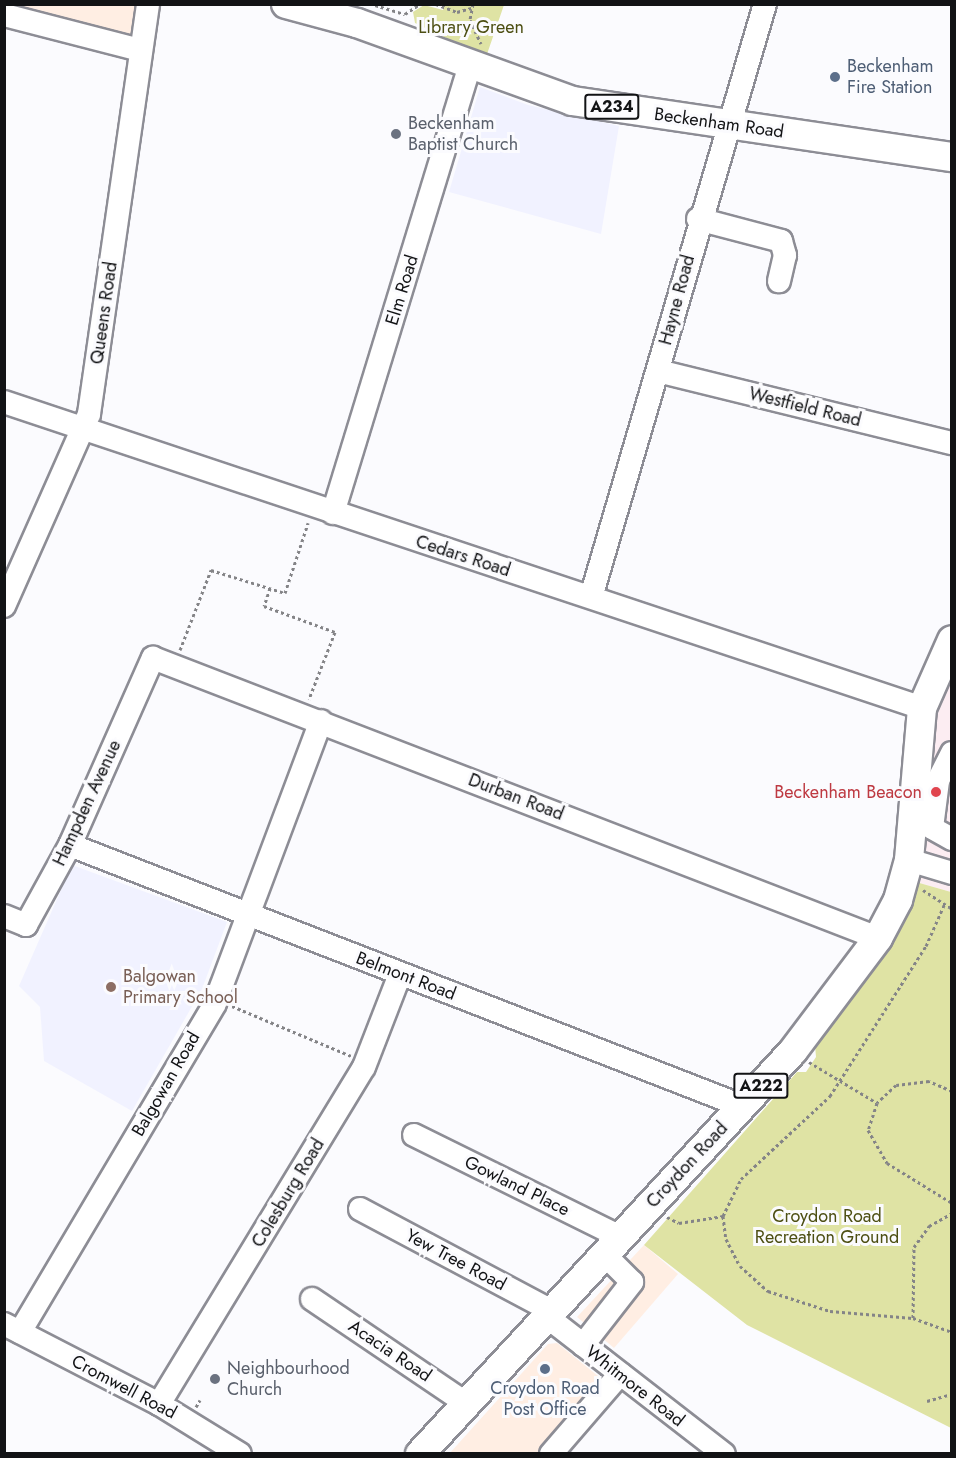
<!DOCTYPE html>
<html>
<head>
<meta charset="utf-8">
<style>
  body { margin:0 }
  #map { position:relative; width:956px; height:1458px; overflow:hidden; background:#fbfbfe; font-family:Jost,sans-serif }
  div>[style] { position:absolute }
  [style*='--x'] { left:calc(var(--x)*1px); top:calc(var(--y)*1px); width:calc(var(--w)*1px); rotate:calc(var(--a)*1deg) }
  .commercial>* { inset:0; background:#ffeee3 }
  .built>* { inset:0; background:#f1f2ff }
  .medical>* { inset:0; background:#fcedf2 }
  .green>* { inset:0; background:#dfe3a4 }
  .path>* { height:3px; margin-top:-1.5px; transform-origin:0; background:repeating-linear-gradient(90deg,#848487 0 3px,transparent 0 6px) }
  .roads { filter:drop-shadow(2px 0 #8d8d95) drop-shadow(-2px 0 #8d8d95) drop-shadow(0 2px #8d8d95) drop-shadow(0 -2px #8d8d95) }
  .minor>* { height:22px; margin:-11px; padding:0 11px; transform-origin:11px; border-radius:11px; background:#fff }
  .major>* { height:28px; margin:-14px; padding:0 14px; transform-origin:14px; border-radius:14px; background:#fff }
  .dots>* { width:16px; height:16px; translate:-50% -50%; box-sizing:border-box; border:3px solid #fbfbfe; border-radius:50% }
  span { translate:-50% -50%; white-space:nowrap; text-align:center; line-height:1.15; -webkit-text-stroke:6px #fbfbfe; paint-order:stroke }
  .shield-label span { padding:2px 4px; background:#fbfbfe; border:2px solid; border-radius:4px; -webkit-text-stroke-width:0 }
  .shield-label { font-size:16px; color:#121315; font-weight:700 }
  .park-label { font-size:18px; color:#4d4f13 }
  .service-label { font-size:18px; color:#4e5e75 }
  .left { translate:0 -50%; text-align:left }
  .street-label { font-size:18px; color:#121315 }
  .worship-label { font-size:18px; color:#5b616d }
  .health-label { font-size:18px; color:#be3a42 }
  .right { translate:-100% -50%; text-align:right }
  .education-label { font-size:18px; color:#785e54 }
  .frame { position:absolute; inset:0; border:6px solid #121315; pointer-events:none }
</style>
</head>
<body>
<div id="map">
  <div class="commercial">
    <i style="clip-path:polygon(4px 5px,143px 5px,134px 45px)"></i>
    <i style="clip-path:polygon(644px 1245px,678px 1274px,614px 1348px,577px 1317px)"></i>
    <i style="clip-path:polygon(557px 1343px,613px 1388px,555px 1453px,449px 1454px,548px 1344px)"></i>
  </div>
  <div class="built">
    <i style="clip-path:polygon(480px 87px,528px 105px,619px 126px,601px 234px,449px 192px)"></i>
    <i style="clip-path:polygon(72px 865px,227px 922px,202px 989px,132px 1111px,44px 1061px,40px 1007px,19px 986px)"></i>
  </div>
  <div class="medical">
    <i style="clip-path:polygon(951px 655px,951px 892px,916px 882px,922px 761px)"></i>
  </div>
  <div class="green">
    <i style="clip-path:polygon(424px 5px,443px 10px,445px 5px,504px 5px,486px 57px,415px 23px,413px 12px)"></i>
    <i style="clip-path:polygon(916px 882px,951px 892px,951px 1428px,747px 1325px,644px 1245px,797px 1072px,806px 1072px,816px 1057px,815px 1045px)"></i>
  </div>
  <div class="path">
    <i style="--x:436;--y:4;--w:22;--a:21"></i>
    <i style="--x:457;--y:12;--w:15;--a:-16"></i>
    <i style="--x:473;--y:4;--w:16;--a:101"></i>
    <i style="--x:470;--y:20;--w:26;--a:65"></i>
    <i style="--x:375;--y:5;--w:31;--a:17"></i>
    <i style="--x:405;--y:14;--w:18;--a:-34"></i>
    <i style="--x:270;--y:588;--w:19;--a:108"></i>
    <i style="--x:264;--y:606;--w:76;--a:20.1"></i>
    <i style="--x:335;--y:632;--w:72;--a:111.2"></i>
    <i style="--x:180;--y:650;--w:86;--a:-68.8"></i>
    <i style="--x:211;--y:570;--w:77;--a:17.3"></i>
    <i style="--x:285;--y:593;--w:74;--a:-71.8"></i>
    <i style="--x:923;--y:890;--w:35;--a:33"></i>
    <i style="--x:232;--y:1006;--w:129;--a:22.8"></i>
    <i style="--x:809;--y:1062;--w:79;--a:31.1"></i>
    <i style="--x:952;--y:1091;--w:25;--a:-157"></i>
    <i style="--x:929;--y:1081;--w:33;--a:173"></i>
    <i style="--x:896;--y:1085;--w:26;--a:137"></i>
    <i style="--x:877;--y:1103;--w:28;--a:108"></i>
    <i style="--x:868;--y:1130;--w:38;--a:60"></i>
    <i style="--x:887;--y:1163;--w:76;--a:31.6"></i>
    <i style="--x:723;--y:1216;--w:23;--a:83"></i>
    <i style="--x:726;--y:1239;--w:30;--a:63"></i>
    <i style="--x:740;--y:1266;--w:38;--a:42"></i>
    <i style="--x:768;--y:1291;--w:65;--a:17.9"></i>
    <i style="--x:830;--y:1311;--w:83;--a:4.8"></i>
    <i style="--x:913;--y:1318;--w:41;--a:19.7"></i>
    <i style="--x:667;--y:1217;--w:13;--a:27"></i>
    <i style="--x:679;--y:1223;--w:45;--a:-9"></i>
    <i style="--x:723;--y:1216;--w:41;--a:-64.1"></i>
    <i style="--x:741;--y:1179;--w:122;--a:-43"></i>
    <i style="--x:830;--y:1096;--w:178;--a:-57.4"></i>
    <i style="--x:926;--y:946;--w:47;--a:-66.2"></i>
    <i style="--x:913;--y:1318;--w:71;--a:-89.2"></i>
    <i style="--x:914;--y:1247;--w:26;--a:-54"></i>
    <i style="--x:929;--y:1226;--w:26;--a:-29"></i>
    <i style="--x:927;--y:1401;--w:26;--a:-16"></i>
    <i style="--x:196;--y:1407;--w:8;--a:-60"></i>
  </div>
  <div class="roads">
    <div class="minor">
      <i style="--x:4;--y:15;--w:140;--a:14.4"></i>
      <i style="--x:698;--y:219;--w:86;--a:14.8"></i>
      <i style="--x:781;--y:241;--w:15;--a:74"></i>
      <i style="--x:785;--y:255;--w:27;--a:103"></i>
      <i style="--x:658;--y:371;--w:303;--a:13.8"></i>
      <i style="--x:4;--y:402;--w:968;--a:18.43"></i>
      <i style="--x:333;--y:513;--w:468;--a:-73"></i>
      <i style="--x:591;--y:597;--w:618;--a:-73.65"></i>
      <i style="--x:4;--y:606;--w:210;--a:-66.1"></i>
      <i style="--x:89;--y:414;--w:414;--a:-81.8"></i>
      <i style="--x:952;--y:753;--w:31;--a:117"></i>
      <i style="--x:938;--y:781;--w:47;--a:97.3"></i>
      <i style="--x:932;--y:828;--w:23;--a:29"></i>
      <i style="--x:70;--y:845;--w:721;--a:21.23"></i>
      <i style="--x:909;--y:860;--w:45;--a:16.8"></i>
      <i style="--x:4;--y:916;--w:24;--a:22"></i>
      <i style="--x:26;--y:925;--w:91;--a:-61.2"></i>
      <i style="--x:70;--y:845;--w:205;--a:-66.1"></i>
      <i style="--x:153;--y:658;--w:777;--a:21.12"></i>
      <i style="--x:414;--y:1135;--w:230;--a:26.3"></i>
      <i style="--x:360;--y:1209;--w:217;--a:28"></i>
      <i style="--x:312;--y:1299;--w:187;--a:34.1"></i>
      <i style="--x:546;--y:1316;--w:225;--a:37.8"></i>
      <i style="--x:4;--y:1324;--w:174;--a:27.3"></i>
      <i style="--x:159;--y:1404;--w:95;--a:31.7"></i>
      <i style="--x:20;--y:1332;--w:382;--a:-59.3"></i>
      <i style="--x:215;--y:1003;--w:301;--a:-69.4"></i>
      <i style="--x:583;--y:1345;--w:80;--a:-52.1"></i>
      <i style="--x:632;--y:1282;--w:40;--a:-135"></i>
      <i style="--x:159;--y:1404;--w:394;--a:-58.7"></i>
      <i style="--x:364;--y:1067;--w:100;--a:-68.8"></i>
      <i style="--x:551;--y:1454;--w:106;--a:-49.2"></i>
    </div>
    <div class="major">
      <i style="--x:286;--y:4;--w:73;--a:15"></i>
      <i style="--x:357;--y:23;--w:229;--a:19.9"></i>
      <i style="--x:572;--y:101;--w:384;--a:8.4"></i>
      <i style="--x:420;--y:1454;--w:549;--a:-47.21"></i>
      <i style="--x:793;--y:1051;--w:141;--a:-53"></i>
      <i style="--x:878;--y:938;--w:43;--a:-62.2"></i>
      <i style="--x:898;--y:900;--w:41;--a:-74.6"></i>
      <i style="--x:909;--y:860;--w:153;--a:-85.1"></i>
      <i style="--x:922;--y:708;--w:74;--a:-66.2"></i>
    </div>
  </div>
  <div class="dots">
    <i style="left:835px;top:77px;background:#5c6f8a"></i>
    <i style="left:396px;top:134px;background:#6b7280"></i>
    <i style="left:936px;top:792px;background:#e0444e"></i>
    <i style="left:111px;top:987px;background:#8d6e63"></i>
    <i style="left:545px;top:1369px;background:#5c6f8a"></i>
    <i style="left:215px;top:1379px;background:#6b7280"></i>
  </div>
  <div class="shield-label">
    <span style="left:612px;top:107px">A234</span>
    <span style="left:761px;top:1086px">A222</span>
  </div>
  <div class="park-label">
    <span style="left:471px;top:27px">Library Green</span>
    <span style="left:827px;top:1227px">Croydon Road<br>Recreation Ground</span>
  </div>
  <div class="service-label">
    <span class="left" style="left:847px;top:77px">Beckenham<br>Fire Station</span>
    <span style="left:545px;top:1399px">Croydon Road<br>Post Office</span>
  </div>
  <div class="street-label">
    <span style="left:719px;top:123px;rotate:8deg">Beckenham Road</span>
    <span style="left:402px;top:290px;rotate:-73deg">Elm Road</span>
    <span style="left:677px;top:300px;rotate:-75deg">Hayne Road</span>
    <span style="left:104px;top:313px;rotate:-82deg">Queens Road</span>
    <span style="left:805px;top:407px;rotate:14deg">Westfield Road</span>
    <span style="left:463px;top:556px;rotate:18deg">Cedars Road</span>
    <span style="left:516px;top:797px;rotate:21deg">Durban Road</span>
    <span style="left:87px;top:803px;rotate:-65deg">Hampden Avenue</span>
    <span style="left:406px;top:976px;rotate:21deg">Belmont Road</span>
    <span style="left:166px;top:1084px;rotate:-60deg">Balgowan Road</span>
    <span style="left:687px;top:1165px;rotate:-47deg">Croydon Road</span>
    <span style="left:517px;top:1186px;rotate:26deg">Gowland Place</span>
    <span style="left:288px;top:1193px;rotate:-59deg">Colesburg Road</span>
    <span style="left:456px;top:1260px;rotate:28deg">Yew Tree Road</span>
    <span style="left:390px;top:1351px;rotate:34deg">Acacia Road</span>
    <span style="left:635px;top:1386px;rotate:38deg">Whitmore Road</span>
    <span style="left:124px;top:1387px;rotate:28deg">Cromwell Road</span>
  </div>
  <div class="worship-label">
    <span class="left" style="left:408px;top:134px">Beckenham<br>Baptist Church</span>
    <span class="left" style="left:227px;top:1379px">Neighbourhood<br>Church</span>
  </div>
  <div class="health-label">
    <span class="right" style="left:922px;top:792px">Beckenham Beacon</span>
  </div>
  <div class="education-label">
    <span class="left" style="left:123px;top:987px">Balgowan<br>Primary School</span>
  </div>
  <div class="frame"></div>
</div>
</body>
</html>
